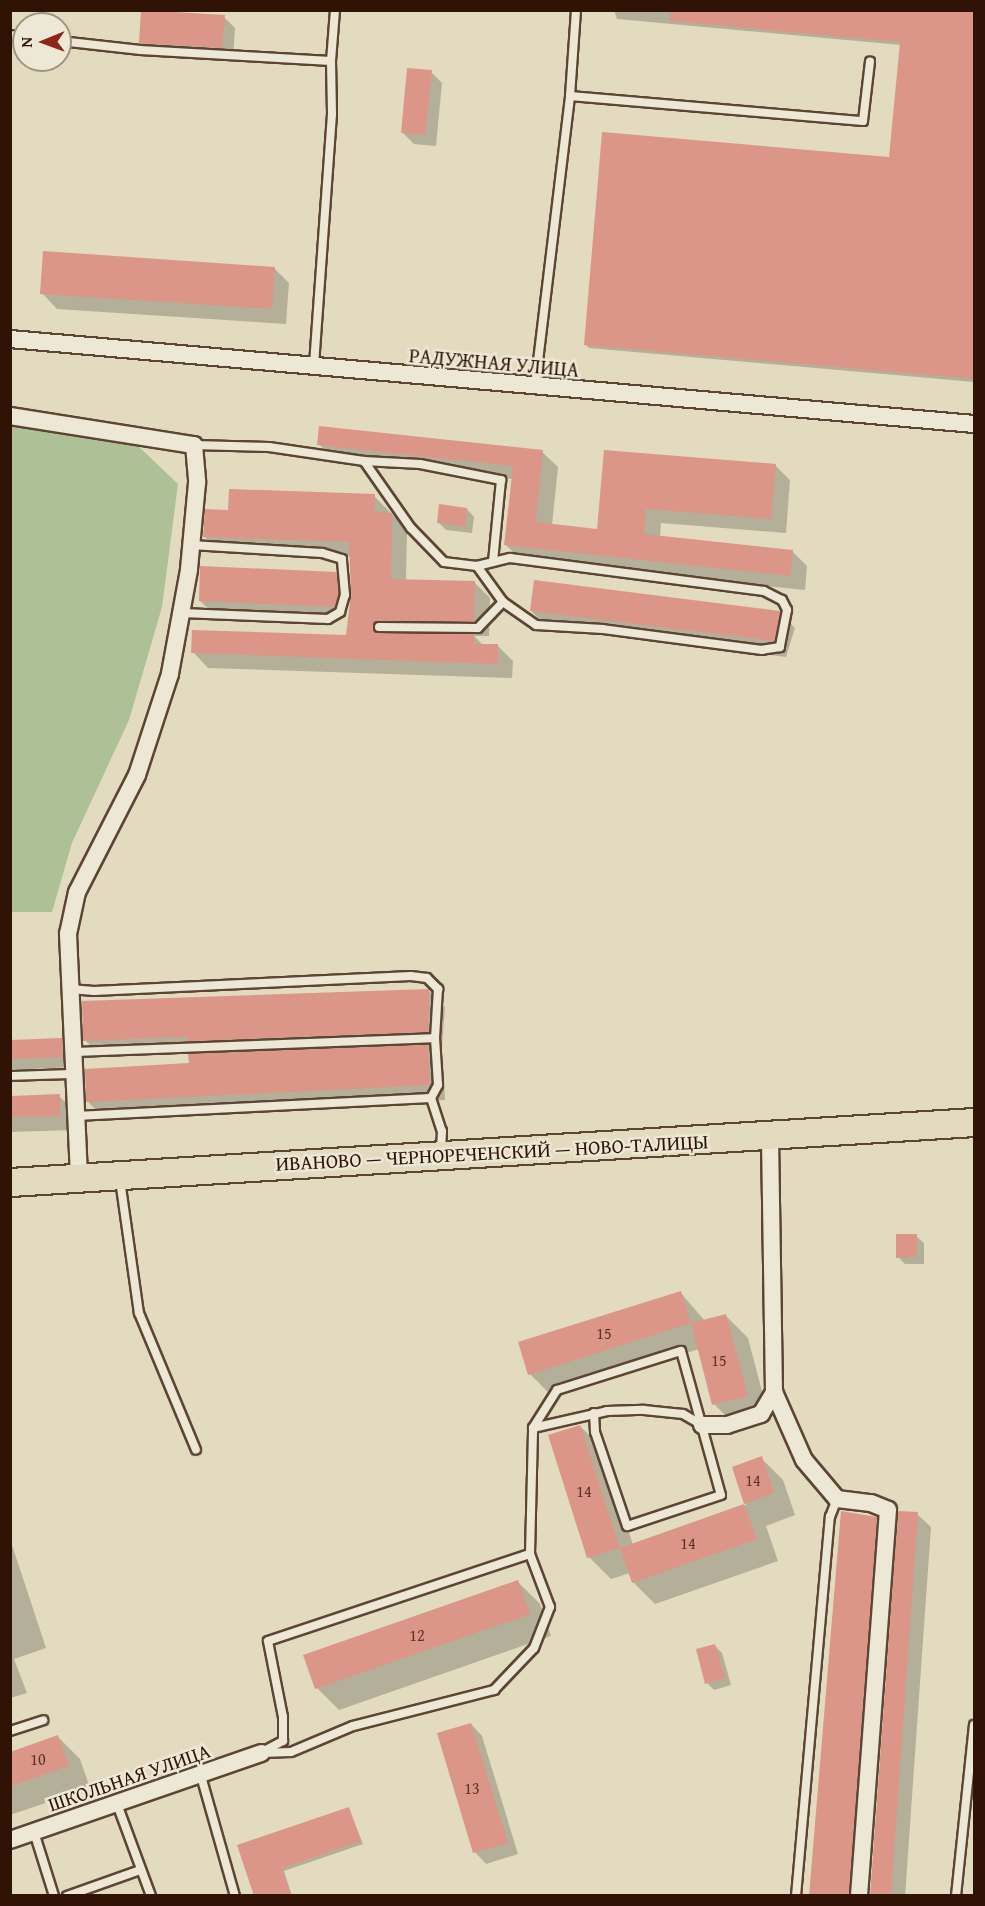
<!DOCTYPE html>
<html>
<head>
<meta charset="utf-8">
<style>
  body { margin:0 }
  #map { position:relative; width:985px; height:1906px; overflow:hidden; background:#e2dbbf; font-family:"Gentium Book Plus",serif }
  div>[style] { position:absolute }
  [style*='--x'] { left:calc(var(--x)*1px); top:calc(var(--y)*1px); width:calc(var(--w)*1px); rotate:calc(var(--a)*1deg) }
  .green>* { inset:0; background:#aec196 }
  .shadow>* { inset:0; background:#0003 }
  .building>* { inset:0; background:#dc9688 }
  .roads { filter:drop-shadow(2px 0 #5d4534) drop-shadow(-2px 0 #5d4534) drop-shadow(0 2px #5d4534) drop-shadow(0 -2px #5d4534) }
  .service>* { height:8px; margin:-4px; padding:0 4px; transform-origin:4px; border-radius:4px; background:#ece8d5 }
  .minor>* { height:16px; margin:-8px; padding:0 8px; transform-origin:8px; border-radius:8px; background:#ece8d5 }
  .primary>* { height:27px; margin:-13.5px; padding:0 13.5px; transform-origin:13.5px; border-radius:13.5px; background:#e2dbbf }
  span { translate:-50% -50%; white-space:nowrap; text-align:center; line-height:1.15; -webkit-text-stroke:5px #ece8d5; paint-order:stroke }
  .number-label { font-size:16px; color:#5c3426 }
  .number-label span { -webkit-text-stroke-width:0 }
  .street-label { font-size:20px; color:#311306 }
  .frame { position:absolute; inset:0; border:12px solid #311306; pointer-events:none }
  .north { position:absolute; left:12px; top:12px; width:60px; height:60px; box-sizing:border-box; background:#ece8d5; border:2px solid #a19382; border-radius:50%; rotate:269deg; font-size:16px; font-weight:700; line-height:24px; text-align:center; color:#311306 }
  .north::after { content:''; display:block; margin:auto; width:21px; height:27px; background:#8f2418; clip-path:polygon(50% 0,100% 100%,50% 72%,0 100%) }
</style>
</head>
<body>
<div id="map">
  <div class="green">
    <i style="clip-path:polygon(10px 426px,137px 445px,178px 484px,162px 607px,129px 720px,72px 843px,52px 912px,11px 912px)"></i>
  </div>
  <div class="shadow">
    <i style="clip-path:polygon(614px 10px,974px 10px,974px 382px,589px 348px,586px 345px,890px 159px,901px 45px,617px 19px)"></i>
    <i style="clip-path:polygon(224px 17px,235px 28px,233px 59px,152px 53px,140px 42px)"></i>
    <i style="clip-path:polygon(431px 72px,442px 83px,436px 146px,414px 144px,402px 132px)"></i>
    <i style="clip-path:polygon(274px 268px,289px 283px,286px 324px,57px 309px,42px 293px)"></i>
    <i style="clip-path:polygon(319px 444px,542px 452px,558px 467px,552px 525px,599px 530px,605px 452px,775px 465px,790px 480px,786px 533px,661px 523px,660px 537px,792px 551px,807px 566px,805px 590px,521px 560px,506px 545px,513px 479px,334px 459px)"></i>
    <i style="clip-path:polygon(374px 496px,407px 529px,406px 581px,475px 583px,490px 598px,489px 636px,474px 636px,483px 645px,498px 646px,513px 661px,512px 678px,208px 668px,193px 652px,347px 636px,353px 595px,351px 556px,219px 552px,204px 536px,230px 511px)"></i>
    <i style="clip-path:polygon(467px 509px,474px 517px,472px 533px,446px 530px,438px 522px)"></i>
    <i style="clip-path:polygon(336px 573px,347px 585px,346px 617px,212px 612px,200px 601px)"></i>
    <i style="clip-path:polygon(531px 611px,779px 612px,795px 628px,786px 657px,547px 626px)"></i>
    <i style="clip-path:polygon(430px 992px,445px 1007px,442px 1047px,429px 1047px,443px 1061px,445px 1100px,103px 1117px,88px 1102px,190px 1065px,203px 1055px,200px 1052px,100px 1055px,85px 1040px,83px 1003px)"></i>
    <i style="clip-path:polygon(61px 1040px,72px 1051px,73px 1067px,10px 1070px,10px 1042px)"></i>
    <i style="clip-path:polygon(59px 1096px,74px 1111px,75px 1130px,10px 1132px,10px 1097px)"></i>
    <i style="clip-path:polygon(916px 1236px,924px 1243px,924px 1264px,905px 1264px,898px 1257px)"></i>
    <i style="clip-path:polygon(680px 1292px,705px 1321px,726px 1316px,748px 1338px,769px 1418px,736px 1426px,714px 1404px,699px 1349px,552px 1396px,530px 1374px)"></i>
    <i style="clip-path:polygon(580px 1426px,602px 1448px,633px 1545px,746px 1505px,733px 1468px,761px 1458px,783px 1480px,795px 1515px,766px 1526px,778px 1561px,655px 1604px,633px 1582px,630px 1573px,611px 1579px,589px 1557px)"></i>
    <i style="clip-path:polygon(917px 1514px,931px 1527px,905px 1896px,871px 1896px)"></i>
    <i style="clip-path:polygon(876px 1518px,890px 1532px,863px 1896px,811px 1896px)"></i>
    <i style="clip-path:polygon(10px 1539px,46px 1648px,14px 1659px,27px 1693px,10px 1698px)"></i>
    <i style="clip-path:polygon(518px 1582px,540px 1604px,551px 1636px,339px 1710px,317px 1688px)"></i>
    <i style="clip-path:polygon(715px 1646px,722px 1653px,731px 1685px,714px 1690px,707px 1683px)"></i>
    <i style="clip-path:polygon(471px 1724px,482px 1736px,518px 1854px,486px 1864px,475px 1852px)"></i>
    <i style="clip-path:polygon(58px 1737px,80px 1759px,90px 1788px,10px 1815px,10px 1753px)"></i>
    <i style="clip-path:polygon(349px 1809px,363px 1844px,284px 1871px,292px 1896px,255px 1896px,239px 1846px)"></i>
  </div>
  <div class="building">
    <i style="clip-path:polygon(141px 10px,225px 15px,222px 48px,139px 43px)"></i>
    <i style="clip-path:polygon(671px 10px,975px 10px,975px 379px,584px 345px,602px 132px,889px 157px,900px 42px,670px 21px)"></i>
    <i style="clip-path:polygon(407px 68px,432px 70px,425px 135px,401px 133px)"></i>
    <i style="clip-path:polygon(43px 251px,275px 267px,272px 309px,40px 294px)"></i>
    <i style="clip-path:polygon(319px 426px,543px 450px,536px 522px,597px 529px,604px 450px,776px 464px,771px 519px,646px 509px,644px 534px,793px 550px,790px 576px,504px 545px,513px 466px,317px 445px)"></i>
    <i style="clip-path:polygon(229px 489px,375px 494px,374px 512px,392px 513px,391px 579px,475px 581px,474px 622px,379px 621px,373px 624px,374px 631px,474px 634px,474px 644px,498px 644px,498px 664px,191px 653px,192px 630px,346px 635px,351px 594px,349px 542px,203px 537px,205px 509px,228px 510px)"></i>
    <i style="clip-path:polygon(439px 504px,467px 508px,465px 527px,437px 523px)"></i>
    <i style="clip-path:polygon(200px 566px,337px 572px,339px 594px,335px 607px,199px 601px)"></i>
    <i style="clip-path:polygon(534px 580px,780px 611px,775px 641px,530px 611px)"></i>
    <i style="clip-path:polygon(429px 989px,428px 1032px,188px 1041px,187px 1037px,83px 1041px,82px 1001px)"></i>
    <i style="clip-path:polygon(62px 1038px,63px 1057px,10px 1059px,10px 1040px)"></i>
    <i style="clip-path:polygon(428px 1045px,430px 1085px,86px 1102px,85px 1069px,189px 1063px,188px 1054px)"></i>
    <i style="clip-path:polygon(60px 1094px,60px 1116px,10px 1117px,10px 1096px)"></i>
    <i style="clip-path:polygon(896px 1234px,917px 1234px,917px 1257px,896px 1258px)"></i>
    <i style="clip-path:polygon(681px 1291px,691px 1323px,528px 1375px,518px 1342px)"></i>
    <i style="clip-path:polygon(726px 1314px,748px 1396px,712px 1405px,691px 1323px)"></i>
    <i style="clip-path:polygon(580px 1425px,620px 1548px,587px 1558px,548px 1435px)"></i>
    <i style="clip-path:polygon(762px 1456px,774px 1493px,744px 1504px,732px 1467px)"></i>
    <i style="clip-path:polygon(744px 1504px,757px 1539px,632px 1583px,620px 1548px)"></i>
    <i style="clip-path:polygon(841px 1511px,877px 1517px,849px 1896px,809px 1896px)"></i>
    <i style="clip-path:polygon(898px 1511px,918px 1512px,891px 1896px,870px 1896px)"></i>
    <i style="clip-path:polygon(518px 1580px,530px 1614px,315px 1689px,303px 1655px)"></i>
    <i style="clip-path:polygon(715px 1644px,725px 1678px,705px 1684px,696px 1649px)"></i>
    <i style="clip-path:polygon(471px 1723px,508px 1843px,473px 1853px,437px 1733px)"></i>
    <i style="clip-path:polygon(58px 1735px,69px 1766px,10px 1786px,10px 1752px)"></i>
    <i style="clip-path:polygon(349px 1807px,361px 1841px,282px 1868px,291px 1896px,254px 1896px,237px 1845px)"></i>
  </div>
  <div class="roads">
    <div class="service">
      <i style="--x:10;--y:35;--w:14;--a:8"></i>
      <i style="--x:60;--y:41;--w:81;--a:6.4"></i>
      <i style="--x:140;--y:50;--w:191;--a:3.3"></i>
      <i style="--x:331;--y:61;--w:53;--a:88.9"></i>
      <i style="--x:332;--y:114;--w:254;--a:94.1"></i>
      <i style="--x:331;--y:61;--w:51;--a:-85.5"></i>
      <i style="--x:570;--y:96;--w:294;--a:4.9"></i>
      <i style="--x:863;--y:121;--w:60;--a:-83.3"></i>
      <i style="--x:535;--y:386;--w:292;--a:-83.1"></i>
      <i style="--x:570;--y:96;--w:86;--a:-86"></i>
      <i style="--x:194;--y:445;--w:75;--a:1.5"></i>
      <i style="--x:269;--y:447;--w:96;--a:8.4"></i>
      <i style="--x:364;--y:461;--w:82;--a:55"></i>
      <i style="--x:411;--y:528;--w:47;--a:45.9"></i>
      <i style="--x:444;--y:562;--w:33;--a:7"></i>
      <i style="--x:477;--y:566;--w:44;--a:54.2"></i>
      <i style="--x:503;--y:602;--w:36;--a:134"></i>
      <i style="--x:478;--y:628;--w:99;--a:-179.4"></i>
      <i style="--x:364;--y:461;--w:56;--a:3.1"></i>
      <i style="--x:420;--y:464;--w:83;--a:11.2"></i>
      <i style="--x:501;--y:480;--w:82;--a:95.6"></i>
      <i style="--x:477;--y:566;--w:34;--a:-14"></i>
      <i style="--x:510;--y:558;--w:256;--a:7.4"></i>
      <i style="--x:764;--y:591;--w:20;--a:27"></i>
      <i style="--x:782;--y:600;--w:11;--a:63"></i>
      <i style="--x:787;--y:610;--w:38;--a:101"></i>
      <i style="--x:780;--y:647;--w:18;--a:171"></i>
      <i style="--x:762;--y:650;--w:160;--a:-172.5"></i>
      <i style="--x:603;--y:629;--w:67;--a:-176.6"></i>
      <i style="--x:536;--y:625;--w:40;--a:-145.1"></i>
      <i style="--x:182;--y:613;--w:146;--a:2.4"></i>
      <i style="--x:328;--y:619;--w:14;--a:-30"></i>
      <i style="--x:340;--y:612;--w:18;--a:-74"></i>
      <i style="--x:345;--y:595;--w:36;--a:-95"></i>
      <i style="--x:342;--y:559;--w:21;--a:-163"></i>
      <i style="--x:322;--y:553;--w:131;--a:-176.5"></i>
      <i style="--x:70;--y:989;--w:24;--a:5"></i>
      <i style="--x:94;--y:991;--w:317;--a:-2.7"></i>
      <i style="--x:411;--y:976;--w:16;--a:7"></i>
      <i style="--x:427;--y:978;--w:16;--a:45"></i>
      <i style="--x:438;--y:989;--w:49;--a:93.5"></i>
      <i style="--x:73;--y:1052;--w:362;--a:-2.2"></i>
      <i style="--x:435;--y:1038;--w:47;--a:86.3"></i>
      <i style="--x:438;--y:1085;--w:15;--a:118"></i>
      <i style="--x:10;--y:1076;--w:64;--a:-1.8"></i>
      <i style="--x:76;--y:1116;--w:355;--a:-2.9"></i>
      <i style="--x:431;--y:1098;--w:35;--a:72"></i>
      <i style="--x:442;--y:1131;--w:20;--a:93"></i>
      <i style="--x:120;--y:1180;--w:134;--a:81.9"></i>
      <i style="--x:139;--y:1313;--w:148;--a:67.4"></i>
      <i style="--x:533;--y:1428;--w:45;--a:-57.7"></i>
      <i style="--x:557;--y:1390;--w:130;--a:-17.5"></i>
      <i style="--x:681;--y:1351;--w:149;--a:74.5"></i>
      <i style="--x:721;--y:1495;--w:99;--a:161.7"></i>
      <i style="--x:627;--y:1526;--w:99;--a:-108.8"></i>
      <i style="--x:595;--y:1432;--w:19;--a:-93"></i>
      <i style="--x:10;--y:1731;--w:35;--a:-18"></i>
      <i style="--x:262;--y:1752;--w:24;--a:-28"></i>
      <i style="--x:283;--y:1741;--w:24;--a:-90"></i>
      <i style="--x:283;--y:1717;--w:77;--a:-101.2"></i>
      <i style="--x:268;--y:1641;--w:276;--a:-18.4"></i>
      <i style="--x:261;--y:1753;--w:30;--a:-2"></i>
      <i style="--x:291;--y:1752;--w:67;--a:-22.8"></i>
      <i style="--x:353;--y:1726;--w:146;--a:-14.3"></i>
      <i style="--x:494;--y:1690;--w:58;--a:-46.4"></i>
      <i style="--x:534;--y:1648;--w:44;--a:-68.7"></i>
      <i style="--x:550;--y:1607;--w:57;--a:-110.7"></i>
      <i style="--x:530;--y:1554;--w:126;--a:-88.6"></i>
      <i style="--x:533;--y:1428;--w:76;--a:-12.9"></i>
      <i style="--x:607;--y:1411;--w:37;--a:-2"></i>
      <i style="--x:644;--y:1410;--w:39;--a:6"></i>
      <i style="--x:683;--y:1414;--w:22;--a:30"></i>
      <i style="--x:201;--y:1776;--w:125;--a:74.2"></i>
      <i style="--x:117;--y:1804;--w:98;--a:69.7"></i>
      <i style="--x:34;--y:1832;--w:67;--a:72.6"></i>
      <i style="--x:67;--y:1896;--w:77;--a:-19.6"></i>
      <i style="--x:796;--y:1896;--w:381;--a:-84.9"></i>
      <i style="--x:830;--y:1517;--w:19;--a:-69"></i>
      <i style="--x:956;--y:1896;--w:172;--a:-84"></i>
    </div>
    <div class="minor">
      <i style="--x:10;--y:339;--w:968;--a:5.04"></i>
      <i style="--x:10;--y:416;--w:186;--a:9"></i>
      <i style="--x:194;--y:445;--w:38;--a:85"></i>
      <i style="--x:197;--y:483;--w:87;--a:95.3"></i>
      <i style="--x:189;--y:570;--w:106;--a:100.4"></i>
      <i style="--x:170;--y:674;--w:106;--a:108.1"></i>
      <i style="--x:137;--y:775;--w:131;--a:117.1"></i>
      <i style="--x:77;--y:892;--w:43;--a:102.1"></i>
      <i style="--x:68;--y:934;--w:243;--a:87.4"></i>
      <i style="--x:774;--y:1392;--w:74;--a:66.2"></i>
      <i style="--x:804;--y:1460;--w:51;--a:49.8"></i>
      <i style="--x:837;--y:1499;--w:34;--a:7"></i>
      <i style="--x:871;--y:1503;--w:18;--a:22"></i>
      <i style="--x:888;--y:1510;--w:387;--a:94.3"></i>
      <i style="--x:702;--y:1425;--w:25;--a:0"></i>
      <i style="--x:727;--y:1425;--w:36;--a:-18"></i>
      <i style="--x:761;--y:1414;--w:26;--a:-59"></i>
      <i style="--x:774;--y:1392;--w:256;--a:-90.9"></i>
      <i style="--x:10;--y:1840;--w:266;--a:-19.1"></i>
    </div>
    <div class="primary">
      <i style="--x:10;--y:1182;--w:966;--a:-3.56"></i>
    </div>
  </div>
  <div class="number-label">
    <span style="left:604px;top:1333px">15</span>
    <span style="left:719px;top:1360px">15</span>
    <span style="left:753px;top:1480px">14</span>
    <span style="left:584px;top:1491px">14</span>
    <span style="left:688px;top:1543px">14</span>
    <span style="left:417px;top:1635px">12</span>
    <span style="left:38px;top:1759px">10</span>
    <span style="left:472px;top:1788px">13</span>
  </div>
  <div class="street-label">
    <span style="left:494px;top:362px;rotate:5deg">РАДУЖНАЯ УЛИЦА</span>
    <span style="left:492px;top:1152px;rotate:-3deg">ИВАНОВО — ЧЕРНОРЕЧЕНСКИЙ — НОВО-ТАЛИЦЫ</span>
    <span style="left:129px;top:1777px;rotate:-19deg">ШКОЛЬНАЯ УЛИЦА</span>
  </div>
  <div class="frame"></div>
  <div class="north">N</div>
</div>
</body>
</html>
